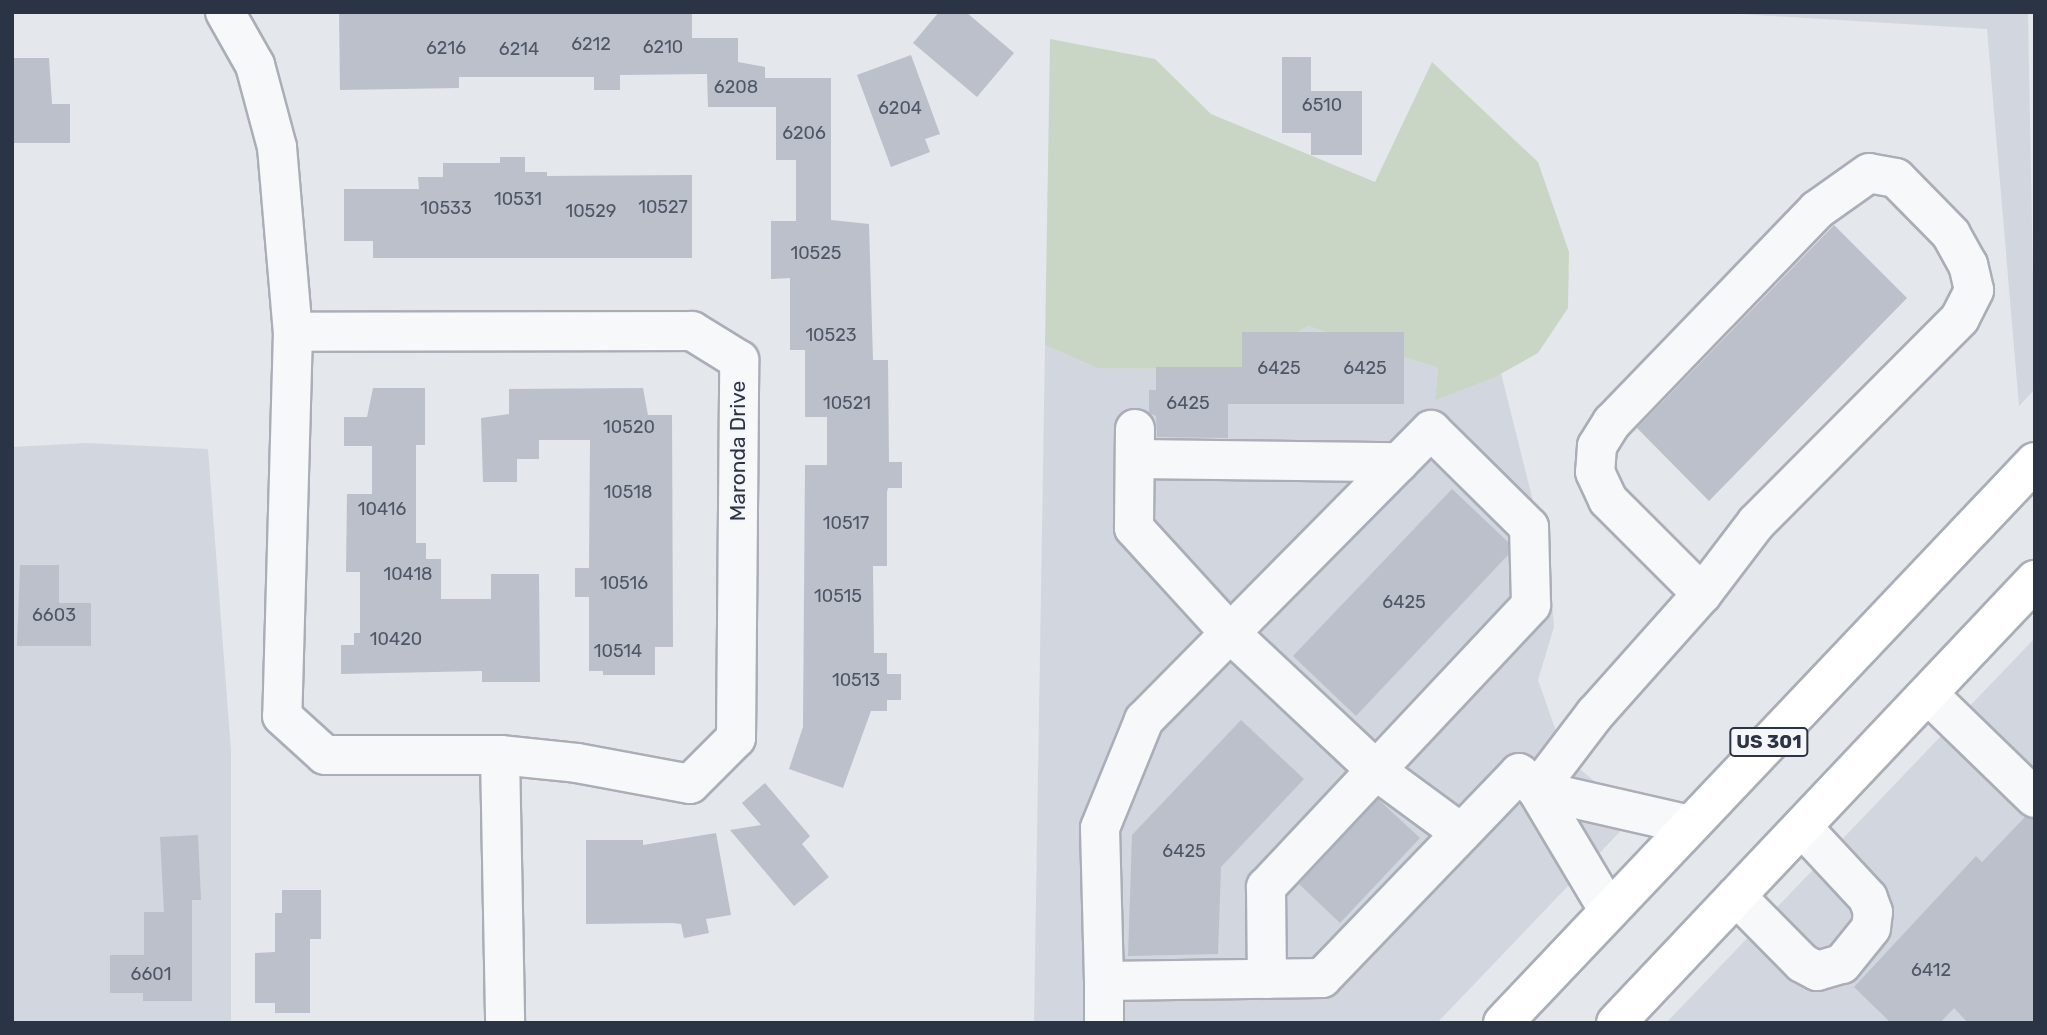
<!DOCTYPE html>
<html>
<head>
<meta charset="utf-8">
<style>
  body { margin:0 }
  #map { position:relative; width:2047px; height:1035px; overflow:hidden; background:#e4e7ec; font-family:Rubik,sans-serif }
  div>[style] { position:absolute }
  [style*='--x'] { left:calc(var(--x)*1px); top:calc(var(--y)*1px); width:calc(var(--w)*1px); rotate:calc(var(--a)*1deg) }
  .built>* { inset:0; background:#d2d6de }
  .green>* { inset:0; background:#c9d6c5 }
  .building>* { inset:0; background:#bbc0ca }
  .roads { filter:drop-shadow(2px 0 #a9aeb7) drop-shadow(-2px 0 #a9aeb7) drop-shadow(0 2px #a9aeb7) drop-shadow(0 -2px #a9aeb7) }
  .minor>* { height:38px; margin:-19px; padding:0 19px; transform-origin:19px; border-radius:19px; background:#f7f8fa }
  .major>* { height:38px; margin:-19px; padding:0 19px; transform-origin:19px; border-radius:19px; background:#fff }
  span { translate:-50% -50%; white-space:nowrap; text-align:center; line-height:1.15; -webkit-text-stroke:5px #f4f6f9; paint-order:stroke }
  .number-label { font-size:18px; color:#4f5766 }
  .number-label span { -webkit-text-stroke-width:0 }
  .shield-label span { padding:2px 5px; background:#f4f6f9; border:2px solid; border-radius:5px; -webkit-text-stroke-width:0 }
  .shield-label { font-size:19px; color:#2b3445; font-weight:700 }
  .street-label { font-size:21px; color:#2b3445 }
  .frame { position:absolute; inset:0; border:14px solid #2b3445; pointer-events:none }
</style>
</head>
<body>
<div id="map">
  <div class="built">
    <i style="clip-path:polygon(1708px 12px,2028px 12px,2035px 389px,2019px 406px,1987px 29px)"></i>
    <i style="clip-path:polygon(1308px 326px,1438px 368px,1435px 399px,1501px 373px,1549px 565px,1554px 627px,1538px 680px,1565px 757px,1636px 815px,1437px 1023px,1034px 1023px,1045px 345px,1097px 368px,1237px 370px)"></i>
    <i style="clip-path:polygon(86px 443px,208px 449px,231px 751px,231px 1023px,12px 1023px,12px 447px)"></i>
    <i style="clip-path:polygon(2035px 638px,2035px 1023px,1666px 1023px)"></i>
  </div>
  <div class="green">
    <i style="clip-path:polygon(1050px 39px,1155px 59px,1211px 114px,1375px 182px,1432px 62px,1538px 162px,1569px 252px,1568px 308px,1538px 353px,1495px 377px,1435px 400px,1438px 368px,1308px 326px,1237px 370px,1097px 368px,1045px 345px)"></i>
  </div>
  <div class="building">
    <i style="clip-path:polygon(339px 12px,692px 12px,692px 38px,738px 38px,738px 62px,765px 67px,765px 78px,831px 78px,831px 220px,869px 224px,873px 360px,888px 360px,889px 462px,902px 462px,902px 488px,888px 488px,887px 492px,887px 566px,873px 566px,874px 653px,887px 653px,887px 674px,901px 674px,901px 700px,887px 700px,887px 711px,871px 711px,843px 788px,789px 769px,803px 727px,805px 465px,827px 465px,827px 417px,805px 417px,805px 350px,790px 350px,790px 278px,771px 279px,771px 221px,796px 221px,796px 160px,776px 160px,776px 107px,708px 107px,707px 74px,620px 75px,620px 90px,594px 90px,594px 77px,459px 77px,459px 88px,340px 90px)"></i>
    <i style="clip-path:polygon(939px 12px,966px 12px,1014px 53px,977px 97px,913px 43px)"></i>
    <i style="clip-path:polygon(911px 55px,940px 134px,925px 139px,930px 152px,891px 167px,857px 75px)"></i>
    <i style="clip-path:polygon(1282px 57px,1311px 57px,1311px 91px,1362px 91px,1362px 155px,1311px 155px,1311px 133px,1282px 133px)"></i>
    <i style="clip-path:polygon(12px 58px,49px 58px,52px 104px,70px 104px,70px 143px,12px 143px)"></i>
    <i style="clip-path:polygon(500px 157px,525px 157px,525px 172px,547px 172px,547px 176px,692px 175px,692px 258px,373px 258px,373px 241px,344px 241px,344px 189px,419px 189px,418px 177px,443px 177px,443px 163px,500px 163px)"></i>
    <i style="clip-path:polygon(1834px 225px,1907px 298px,1709px 501px,1637px 428px)"></i>
    <i style="clip-path:polygon(1242px 332px,1404px 332px,1404px 404px,1228px 404px,1228px 438px,1157px 437px,1156px 416px,1149px 413px,1149px 390px,1156px 390px,1156px 367px,1242px 367px)"></i>
    <i style="clip-path:polygon(373px 388px,425px 388px,425px 445px,416px 445px,416px 543px,426px 543px,426px 559px,441px 559px,441px 599px,491px 599px,491px 574px,539px 574px,540px 682px,482px 682px,482px 671px,341px 674px,341px 645px,354px 645px,354px 633px,360px 633px,360px 572px,346px 572px,347px 494px,372px 494px,372px 446px,344px 446px,344px 417px,367px 417px)"></i>
    <i style="clip-path:polygon(643px 388px,648px 415px,672px 415px,673px 647px,655px 647px,655px 675px,603px 675px,603px 671px,589px 671px,589px 597px,575px 597px,575px 568px,589px 568px,590px 440px,539px 440px,539px 459px,517px 459px,517px 482px,483px 482px,481px 418px,509px 414px,509px 389px)"></i>
    <i style="clip-path:polygon(1452px 489px,1508px 542px,1508px 555px,1356px 716px,1293px 656px)"></i>
    <i style="clip-path:polygon(20px 565px,59px 565px,59px 603px,91px 603px,91px 646px,17px 646px)"></i>
    <i style="clip-path:polygon(1241px 720px,1304px 779px,1221px 867px,1218px 954px,1128px 956px,1132px 835px)"></i>
    <i style="clip-path:polygon(765px 783px,810px 836px,802px 844px,829px 877px,794px 906px,730px 830px,761px 825px,742px 803px)"></i>
    <i style="clip-path:polygon(1378px 799px,1420px 838px,1340px 923px,1299px 884px)"></i>
    <i style="clip-path:polygon(2025px 817px,2035px 819px,2035px 1023px,1968px 1023px,1954px 1008px,1940px 1023px,1891px 1023px,1854px 987px,1976px 856px,1982px 862px)"></i>
    <i style="clip-path:polygon(716px 833px,731px 915px,706px 919px,709px 933px,684px 938px,681px 924px,673px 923px,586px 924px,586px 840px,643px 840px,643px 845px)"></i>
    <i style="clip-path:polygon(198px 835px,201px 900px,192px 900px,192px 1001px,143px 1001px,143px 993px,110px 993px,110px 955px,144px 955px,144px 912px,164px 912px,160px 837px)"></i>
    <i style="clip-path:polygon(282px 890px,321px 890px,321px 939px,310px 939px,310px 1013px,275px 1013px,275px 1003px,255px 1003px,255px 953px,275px 952px,275px 913px,282px 913px)"></i>
  </div>
  <div class="roads">
    <div class="minor">
      <i style="--x:225;--y:12;--w:61;--a:60.5"></i>
      <i style="--x:255;--y:65;--w:85;--a:75"></i>
      <i style="--x:277;--y:147;--w:186;--a:85.1"></i>
      <i style="--x:293;--y:332;--w:384;--a:91.6"></i>
      <i style="--x:282;--y:716;--w:58;--a:42.2"></i>
      <i style="--x:325;--y:755;--w:175;--a:0"></i>
      <i style="--x:500;--y:755;--w:77;--a:5.9"></i>
      <i style="--x:577;--y:763;--w:115;--a:10.5"></i>
      <i style="--x:690;--y:784;--w:65;--a:-45"></i>
      <i style="--x:736;--y:738;--w:378;--a:-89.5"></i>
      <i style="--x:739;--y:360;--w:55;--a:-148.3"></i>
      <i style="--x:692;--y:331;--w:399;--a:179.9"></i>
      <i style="--x:1135;--y:429;--w:99;--a:90.6"></i>
      <i style="--x:1134;--y:528;--w:142;--a:47.6"></i>
      <i style="--x:1230;--y:633;--w:203;--a:43.2"></i>
      <i style="--x:1378;--y:772;--w:103;--a:36.3"></i>
      <i style="--x:1135;--y:459;--w:264;--a:0.7"></i>
      <i style="--x:1928;--y:694;--w:149;--a:44.2"></i>
      <i style="--x:500;--y:755;--w:268;--a:88.9"></i>
      <i style="--x:1736;--y:896;--w:94;--a:45.4"></i>
      <i style="--x:1802;--y:963;--w:17;--a:28"></i>
      <i style="--x:1817;--y:971;--w:26;--a:-16"></i>
      <i style="--x:1842;--y:964;--w:46;--a:-51.1"></i>
      <i style="--x:1871;--y:928;--w:16;--a:-83"></i>
      <i style="--x:1873;--y:912;--w:15;--a:-110"></i>
      <i style="--x:1868;--y:898;--w:97;--a:-132.9"></i>
      <i style="--x:1609;--y:911;--w:141;--a:-120.8"></i>
      <i style="--x:1537;--y:790;--w:157;--a:12.9"></i>
      <i style="--x:1104;--y:981;--w:153;--a:-91.5"></i>
      <i style="--x:1100;--y:828;--w:117;--a:-67.8"></i>
      <i style="--x:1144;--y:720;--w:408;--a:-45.3"></i>
      <i style="--x:1431;--y:430;--w:138;--a:44.7"></i>
      <i style="--x:1529;--y:527;--w:78;--a:88.5"></i>
      <i style="--x:1531;--y:605;--w:387;--a:133.2"></i>
      <i style="--x:1266;--y:887;--w:92;--a:89.4"></i>
      <i style="--x:1104;--y:1023;--w:42;--a:-90"></i>
      <i style="--x:1104;--y:981;--w:218;--a:-0.8"></i>
      <i style="--x:1322;--y:978;--w:284;--a:-46.1"></i>
      <i style="--x:1519;--y:773;--w:25;--a:43"></i>
      <i style="--x:1537;--y:790;--w:96;--a:-52.7"></i>
      <i style="--x:1595;--y:714;--w:161;--a:-48.3"></i>
      <i style="--x:1702;--y:594;--w:89;--a:-52.7"></i>
      <i style="--x:1756;--y:523;--w:289;--a:-45.1"></i>
      <i style="--x:1960;--y:318;--w:31;--a:-63"></i>
      <i style="--x:1974;--y:290;--w:26;--a:-103"></i>
      <i style="--x:1968;--y:265;--w:35;--a:-119"></i>
      <i style="--x:1951;--y:234;--w:78;--a:-134.5"></i>
      <i style="--x:1896;--y:178;--w:27;--a:-170"></i>
      <i style="--x:1869;--y:173;--w:64;--a:144.6"></i>
      <i style="--x:1817;--y:210;--w:295;--a:134"></i>
      <i style="--x:1612;--y:422;--w:28;--a:122"></i>
      <i style="--x:1597;--y:446;--w:26;--a:94"></i>
      <i style="--x:1595;--y:472;--w:31;--a:65"></i>
      <i style="--x:1608;--y:500;--w:133;--a:45"></i>
    </div>
    <div class="major">
      <i style="--x:1503;--y:1023;--w:773;--a:-46.52"></i>
      <i style="--x:1616;--y:1023;--w:610;--a:-46.59"></i>
    </div>
  </div>
  <div class="number-label">
    <span style="left:591px;top:44px">6212</span>
    <span style="left:663px;top:47px">6210</span>
    <span style="left:446px;top:48px">6216</span>
    <span style="left:519px;top:49px">6214</span>
    <span style="left:736px;top:87px">6208</span>
    <span style="left:1322px;top:105px">6510</span>
    <span style="left:900px;top:108px">6204</span>
    <span style="left:804px;top:133px">6206</span>
    <span style="left:518px;top:199px">10531</span>
    <span style="left:663px;top:207px">10527</span>
    <span style="left:446px;top:208px">10533</span>
    <span style="left:591px;top:211px">10529</span>
    <span style="left:816px;top:253px">10525</span>
    <span style="left:831px;top:335px">10523</span>
    <span style="left:1279px;top:368px">6425</span>
    <span style="left:1365px;top:368px">6425</span>
    <span style="left:847px;top:403px">10521</span>
    <span style="left:1188px;top:403px">6425</span>
    <span style="left:629px;top:427px">10520</span>
    <span style="left:628px;top:492px">10518</span>
    <span style="left:382px;top:509px">10416</span>
    <span style="left:846px;top:523px">10517</span>
    <span style="left:408px;top:574px">10418</span>
    <span style="left:624px;top:583px">10516</span>
    <span style="left:838px;top:596px">10515</span>
    <span style="left:1404px;top:602px">6425</span>
    <span style="left:54px;top:615px">6603</span>
    <span style="left:396px;top:639px">10420</span>
    <span style="left:618px;top:651px">10514</span>
    <span style="left:856px;top:680px">10513</span>
    <span style="left:1184px;top:851px">6425</span>
    <span style="left:1931px;top:970px">6412</span>
    <span style="left:151px;top:974px">6601</span>
  </div>
  <div class="shield-label">
    <span style="left:1769px;top:742px">US 301</span>
  </div>
  <div class="street-label">
    <span style="left:738px;top:451px;rotate:-90deg">Maronda Drive</span>
  </div>
  <div class="frame"></div>
</div>
</body>
</html>
